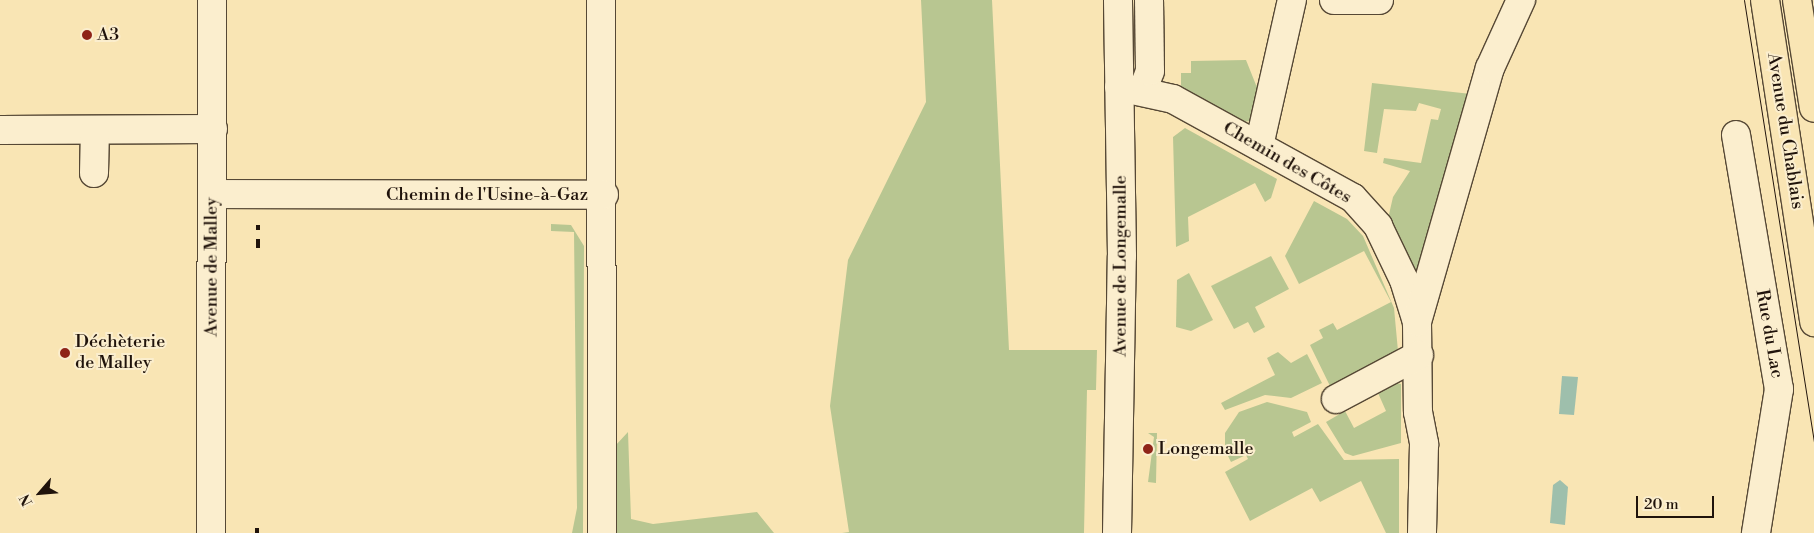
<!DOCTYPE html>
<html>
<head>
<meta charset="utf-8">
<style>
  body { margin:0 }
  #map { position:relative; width:1814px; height:533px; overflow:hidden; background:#f9e5b4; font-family:"Libre Bodoni",serif }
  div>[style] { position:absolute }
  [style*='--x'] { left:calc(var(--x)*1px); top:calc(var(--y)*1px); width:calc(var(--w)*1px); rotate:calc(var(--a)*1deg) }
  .green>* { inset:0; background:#b8c691 }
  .water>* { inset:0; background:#9ebfac }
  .roads { filter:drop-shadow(1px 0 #564835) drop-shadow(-1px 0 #564835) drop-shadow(0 1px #564835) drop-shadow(0 -1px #564835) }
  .minor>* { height:28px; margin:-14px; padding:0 14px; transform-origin:14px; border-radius:14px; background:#fbeece }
  .major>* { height:28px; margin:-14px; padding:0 14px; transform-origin:14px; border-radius:14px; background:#f9e5b4 }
  .tram>* { height:1px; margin:-0.5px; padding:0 0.5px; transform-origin:0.5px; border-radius:0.5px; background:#20130b }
  .rail>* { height:4px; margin-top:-2px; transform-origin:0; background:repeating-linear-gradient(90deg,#20130b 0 9px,transparent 0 18px) }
  .dots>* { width:14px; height:14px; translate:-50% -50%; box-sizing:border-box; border:2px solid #fbeece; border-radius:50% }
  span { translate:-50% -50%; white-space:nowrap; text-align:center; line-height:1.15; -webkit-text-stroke:4px #fbeece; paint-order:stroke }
  .poi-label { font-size:18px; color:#20130b }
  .left { translate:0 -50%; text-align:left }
  .street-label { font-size:18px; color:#20130b }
  .north { position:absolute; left:15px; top:468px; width:50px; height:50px; -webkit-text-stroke:4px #fbeece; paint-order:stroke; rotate:243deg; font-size:14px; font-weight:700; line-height:20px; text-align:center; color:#20130b }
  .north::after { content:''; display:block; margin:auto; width:18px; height:22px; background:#20130b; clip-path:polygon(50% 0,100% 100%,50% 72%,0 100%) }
  .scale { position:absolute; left:1636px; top:496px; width:78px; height:22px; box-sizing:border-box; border:2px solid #20130b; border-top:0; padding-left:6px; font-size:15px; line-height:18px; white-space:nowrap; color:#20130b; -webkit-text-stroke:4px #fbeece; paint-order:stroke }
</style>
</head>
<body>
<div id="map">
  <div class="green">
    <i style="clip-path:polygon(921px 0,992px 0,1009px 350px,1097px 350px,1096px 390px,1087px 390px,1084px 533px,842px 533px,849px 532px,830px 406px,848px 260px,926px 102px)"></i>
    <i style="clip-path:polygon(1246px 60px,1256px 85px,1264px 89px,1259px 115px,1250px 121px,1243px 122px,1181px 87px,1181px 73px,1191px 73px,1191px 61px)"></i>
    <i style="clip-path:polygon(1372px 83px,1471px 94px,1421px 283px,1387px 223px,1393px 197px,1410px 171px,1383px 163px,1384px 158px,1421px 163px,1431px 119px,1438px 120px,1441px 109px,1419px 103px,1416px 111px,1384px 109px,1377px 153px,1364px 151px)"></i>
    <i style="clip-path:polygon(1185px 128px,1277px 179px,1271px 198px,1265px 202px,1255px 183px,1188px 217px,1189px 241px,1176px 247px,1173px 137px)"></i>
    <i style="clip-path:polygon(1314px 201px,1347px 219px,1363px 236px,1394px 308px,1398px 351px,1330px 386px,1310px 345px,1323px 338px,1319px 330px,1333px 323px,1337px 330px,1391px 302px,1364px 251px,1299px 284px,1285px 256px)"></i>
    <i style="clip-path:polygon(551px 224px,571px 225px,584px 246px,583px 533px,572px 533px,577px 508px,574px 232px,551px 231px)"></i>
    <i style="clip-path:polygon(1271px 256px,1289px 289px,1255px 307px,1265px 327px,1254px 333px,1248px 322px,1234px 329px,1211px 286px)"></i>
    <i style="clip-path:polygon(1189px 273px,1213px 320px,1191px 331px,1176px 327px,1177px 280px)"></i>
    <i style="clip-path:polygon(1278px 352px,1291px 363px,1307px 354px,1322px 383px,1291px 398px,1265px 395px,1225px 410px,1221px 403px,1275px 375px,1267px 358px)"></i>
    <i style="clip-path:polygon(1397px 383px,1401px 384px,1401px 443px,1353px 456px,1345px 453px,1326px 422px,1345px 411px,1354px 428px,1386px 411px,1378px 393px)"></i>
    <i style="clip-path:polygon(1267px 402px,1307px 412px,1311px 422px,1292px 432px,1294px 437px,1318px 424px,1344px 460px,1399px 459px,1399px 533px,1386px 533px,1361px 481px,1320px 502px,1312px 488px,1250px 521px,1225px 472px,1248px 459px,1246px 455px,1231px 462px,1225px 450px,1225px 433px,1239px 412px)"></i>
    <i style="clip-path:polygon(628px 432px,631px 519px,653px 524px,757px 512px,774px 533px,613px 533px,615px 446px)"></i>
    <i style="clip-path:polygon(1148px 433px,1157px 433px,1156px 483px,1148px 482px,1154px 437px)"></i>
  </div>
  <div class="water">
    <i style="clip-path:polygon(1562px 376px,1578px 377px,1574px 415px,1559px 414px)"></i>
    <i style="clip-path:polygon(1560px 480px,1568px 487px,1565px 525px,1550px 523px,1553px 485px)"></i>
  </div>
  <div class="roads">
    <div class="minor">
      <i style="--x:601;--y:0;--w:533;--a:89.89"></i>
      <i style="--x:1334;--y:0;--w:45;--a:0"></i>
      <i style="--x:1119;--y:87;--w:55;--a:12.5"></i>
      <i style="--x:1173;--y:99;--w:205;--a:28.8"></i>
      <i style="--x:1353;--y:198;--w:38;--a:48"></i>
      <i style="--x:1378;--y:226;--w:60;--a:64.3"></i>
      <i style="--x:1404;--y:280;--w:44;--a:72.8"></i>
      <i style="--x:1417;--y:322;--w:90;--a:89.4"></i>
      <i style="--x:1418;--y:412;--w:33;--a:79"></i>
      <i style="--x:1424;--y:444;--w:89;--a:91.3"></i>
      <i style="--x:1143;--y:90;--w:20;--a:-70"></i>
      <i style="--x:1150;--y:71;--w:71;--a:-90.8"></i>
      <i style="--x:0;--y:130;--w:213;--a:-0.3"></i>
      <i style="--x:1736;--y:135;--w:258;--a:80.4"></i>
      <i style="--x:1779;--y:389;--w:146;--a:99.1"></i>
      <i style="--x:1259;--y:146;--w:150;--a:-77.3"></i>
      <i style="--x:94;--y:173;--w:43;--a:-88.7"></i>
      <i style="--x:213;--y:194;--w:391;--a:0.1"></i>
      <i style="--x:1417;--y:322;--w:264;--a:-74"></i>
      <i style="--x:1490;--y:68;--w:75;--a:-65.5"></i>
      <i style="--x:1336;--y:399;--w:94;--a:-27.9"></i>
      <i style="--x:211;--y:533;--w:533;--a:-89.89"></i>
      <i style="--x:1117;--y:533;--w:277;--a:-89"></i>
      <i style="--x:1122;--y:256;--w:256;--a:-90.9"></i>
    </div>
    <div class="major">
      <i style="--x:1765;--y:0;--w:326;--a:81.3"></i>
      <i style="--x:1797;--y:0;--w:109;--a:81.1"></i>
    </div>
  </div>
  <div class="tram">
    <i style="--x:1744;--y:0;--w:448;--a:81"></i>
  </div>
  <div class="rail">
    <i style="--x:258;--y:248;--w:23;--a:-90"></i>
    <i style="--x:257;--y:528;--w:5;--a:90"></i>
  </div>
  <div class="dots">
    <i style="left:87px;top:35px;background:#8f2418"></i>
    <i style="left:65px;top:353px;background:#8f2418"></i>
    <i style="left:1148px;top:449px;background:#8f2418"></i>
  </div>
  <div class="poi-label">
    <span class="left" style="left:97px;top:35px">A3</span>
    <span class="left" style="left:75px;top:353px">Déchèterie<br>de Malley</span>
    <span class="left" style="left:1158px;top:449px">Longemalle</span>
  </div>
  <div class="street-label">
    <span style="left:1785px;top:131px;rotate:81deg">Avenue du Chablais</span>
    <span style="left:1287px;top:163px;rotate:30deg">Chemin des Côtes</span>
    <span style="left:487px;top:195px">Chemin de l'Usine-à-Gaz</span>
    <span style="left:1121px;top:266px;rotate:-90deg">Avenue de Longemalle</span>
    <span style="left:212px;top:267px;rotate:-90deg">Avenue de Malley</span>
    <span style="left:1769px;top:334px;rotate:80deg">Rue du Lac</span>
  </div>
  <div class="north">N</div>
  <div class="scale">20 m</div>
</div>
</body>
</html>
